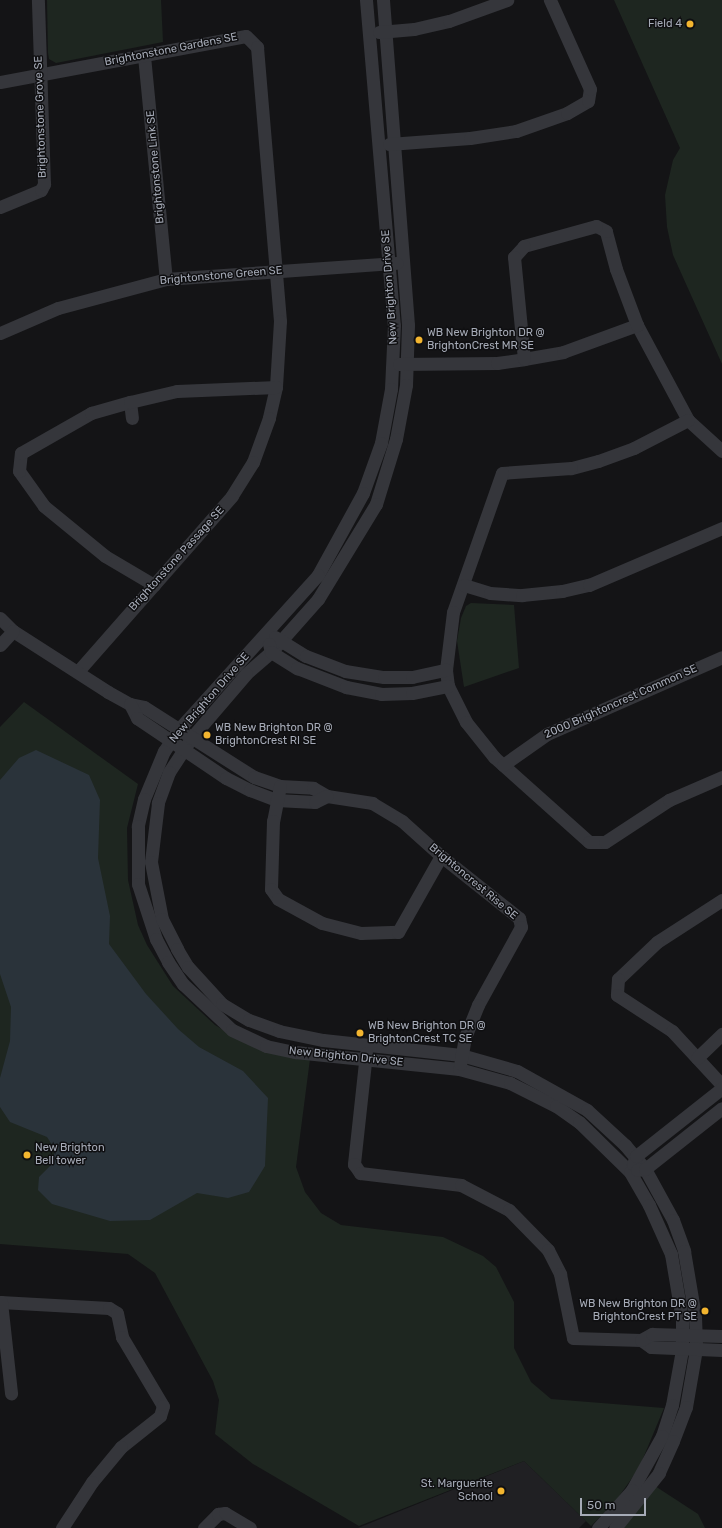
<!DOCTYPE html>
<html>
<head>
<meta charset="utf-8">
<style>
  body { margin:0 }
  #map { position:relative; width:722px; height:1528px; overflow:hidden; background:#141416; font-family:Rubik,sans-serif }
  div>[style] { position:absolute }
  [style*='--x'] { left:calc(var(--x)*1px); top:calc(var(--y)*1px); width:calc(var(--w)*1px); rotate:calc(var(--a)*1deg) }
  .built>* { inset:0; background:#202023 }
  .green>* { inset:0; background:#1e2620 }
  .water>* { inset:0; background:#2a333a }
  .minor>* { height:13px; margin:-6.5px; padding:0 6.5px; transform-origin:6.5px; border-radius:6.5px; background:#35363b }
  .dots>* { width:11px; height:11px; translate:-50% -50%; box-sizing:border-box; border:2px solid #0f0f11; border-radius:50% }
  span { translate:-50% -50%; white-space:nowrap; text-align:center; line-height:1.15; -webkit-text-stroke:3px #0f0f11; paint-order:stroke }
  .poi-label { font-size:11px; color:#a6abb7 }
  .right { translate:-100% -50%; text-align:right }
  .left { translate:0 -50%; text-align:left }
  .street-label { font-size:11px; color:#a6abb7 }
  .scale { position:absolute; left:580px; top:1498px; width:66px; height:18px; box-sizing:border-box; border:2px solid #a6abb7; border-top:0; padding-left:5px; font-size:12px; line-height:14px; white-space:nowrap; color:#a6abb7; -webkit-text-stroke:3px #0f0f11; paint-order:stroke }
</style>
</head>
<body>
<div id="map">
  <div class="built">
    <i style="clip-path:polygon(524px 1461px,586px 1521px,579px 1528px,358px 1528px)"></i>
  </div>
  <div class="green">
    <i style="clip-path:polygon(47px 0,161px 0,163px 42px,56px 63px,49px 59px,48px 53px)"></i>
    <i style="clip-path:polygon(614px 0,722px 0,722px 364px,673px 255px,667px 227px,665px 195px,673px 160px,680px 148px)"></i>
    <i style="clip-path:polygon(471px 603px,514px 605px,519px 668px,464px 687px,457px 641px,461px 618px,466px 606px)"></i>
    <i style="clip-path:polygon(24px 702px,138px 784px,127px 828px,128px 880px,138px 925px,147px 945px,173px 986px,215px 1025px,240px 1040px,310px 1059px,296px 1167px,305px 1192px,321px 1213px,341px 1225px,443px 1237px,483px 1256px,496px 1267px,514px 1302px,514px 1348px,531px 1382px,551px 1399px,664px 1408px,639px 1468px,615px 1502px,591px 1526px,524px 1461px,359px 1526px,253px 1464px,215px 1434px,219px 1400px,213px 1381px,155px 1273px,128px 1254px,0 1244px,0 727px)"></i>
    <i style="clip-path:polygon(655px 1486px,698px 1514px,705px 1528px,621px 1528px)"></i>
  </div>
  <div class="water">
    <i style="clip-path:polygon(36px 750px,89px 775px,100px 800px,98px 858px,110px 916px,109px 944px,146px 994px,178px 1029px,199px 1047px,243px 1071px,268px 1098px,265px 1166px,249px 1192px,228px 1198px,197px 1193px,150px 1220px,110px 1221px,52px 1204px,38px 1190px,39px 1177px,54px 1162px,54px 1148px,47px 1137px,10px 1122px,0 1107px,0 1078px,10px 1041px,11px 1007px,0 974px,0 780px,19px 758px)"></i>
  </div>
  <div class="minor">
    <i style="--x:366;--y:0;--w:326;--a:85.1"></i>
    <i style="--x:394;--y:325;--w:64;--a:92.7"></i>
    <i style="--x:391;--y:389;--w:55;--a:100.5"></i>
    <i style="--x:381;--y:443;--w:53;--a:109.8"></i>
    <i style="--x:363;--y:493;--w:94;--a:118.8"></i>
    <i style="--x:318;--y:575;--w:207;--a:132.1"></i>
    <i style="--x:179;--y:729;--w:27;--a:124"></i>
    <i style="--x:164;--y:751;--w:52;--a:112.6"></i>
    <i style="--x:144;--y:799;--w:28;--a:103"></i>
    <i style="--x:138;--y:826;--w:58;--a:90"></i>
    <i style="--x:138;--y:884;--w:58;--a:71.9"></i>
    <i style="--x:156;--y:939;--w:26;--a:62"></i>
    <i style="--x:168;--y:962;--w:27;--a:56"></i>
    <i style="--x:183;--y:984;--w:67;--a:43.2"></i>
    <i style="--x:232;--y:1030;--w:38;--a:25"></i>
    <i style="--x:266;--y:1046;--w:30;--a:12"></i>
    <i style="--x:295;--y:1052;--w:165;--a:5.9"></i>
    <i style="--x:459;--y:1069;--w:53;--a:15.4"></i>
    <i style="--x:510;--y:1083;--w:51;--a:26.6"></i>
    <i style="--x:556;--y:1106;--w:28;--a:35"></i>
    <i style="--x:579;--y:1122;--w:71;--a:44.4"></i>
    <i style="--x:630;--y:1172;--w:38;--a:60"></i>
    <i style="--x:649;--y:1205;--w:54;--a:65.8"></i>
    <i style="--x:671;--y:1254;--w:66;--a:80.4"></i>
    <i style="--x:682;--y:1319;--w:31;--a:90"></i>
    <i style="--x:682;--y:1350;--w:56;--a:100.3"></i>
    <i style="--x:672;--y:1405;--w:33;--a:108"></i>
    <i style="--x:662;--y:1436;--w:62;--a:119.1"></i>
    <i style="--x:632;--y:1490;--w:51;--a:131.8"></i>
    <i style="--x:383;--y:0;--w:326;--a:85.6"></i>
    <i style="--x:408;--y:325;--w:60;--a:91.9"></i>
    <i style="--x:406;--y:385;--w:55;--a:100.5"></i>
    <i style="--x:396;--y:439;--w:68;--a:107.1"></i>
    <i style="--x:376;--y:504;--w:111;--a:121.4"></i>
    <i style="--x:318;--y:599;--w:71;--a:131.6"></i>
    <i style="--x:271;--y:652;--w:33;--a:139"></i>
    <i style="--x:246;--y:674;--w:83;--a:130.6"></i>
    <i style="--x:192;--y:737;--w:42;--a:123.3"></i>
    <i style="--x:169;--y:772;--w:33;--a:110"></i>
    <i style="--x:158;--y:803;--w:59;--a:96.8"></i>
    <i style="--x:151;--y:862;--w:58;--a:79.1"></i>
    <i style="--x:162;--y:919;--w:34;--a:63"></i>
    <i style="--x:177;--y:949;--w:21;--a:59"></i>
    <i style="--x:188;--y:967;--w:50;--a:47.4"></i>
    <i style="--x:222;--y:1004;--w:31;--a:31"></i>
    <i style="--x:249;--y:1020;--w:32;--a:20"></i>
    <i style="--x:279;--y:1031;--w:45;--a:11.6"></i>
    <i style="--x:323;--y:1040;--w:139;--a:6.2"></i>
    <i style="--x:461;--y:1055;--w:58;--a:15.9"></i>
    <i style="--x:517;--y:1071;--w:80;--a:29.1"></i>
    <i style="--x:587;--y:1110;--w:52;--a:42.6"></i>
    <i style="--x:625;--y:1145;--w:31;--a:50"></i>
    <i style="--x:645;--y:1169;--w:58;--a:61.2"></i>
    <i style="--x:673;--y:1220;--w:33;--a:70"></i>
    <i style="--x:684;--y:1251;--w:66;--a:80.4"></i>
    <i style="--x:695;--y:1316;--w:33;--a:88"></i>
    <i style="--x:696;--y:1349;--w:59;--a:99.8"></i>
    <i style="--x:686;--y:1407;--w:36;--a:111"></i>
    <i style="--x:673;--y:1441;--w:35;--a:114"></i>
    <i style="--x:659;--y:1473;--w:70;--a:128.7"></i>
    <i style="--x:379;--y:32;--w:35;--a:-5"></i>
    <i style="--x:414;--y:29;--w:36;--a:-13"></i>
    <i style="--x:449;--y:21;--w:62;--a:-19.9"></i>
    <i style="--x:144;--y:56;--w:224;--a:84.4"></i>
    <i style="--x:0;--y:82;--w:250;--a:-10.6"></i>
    <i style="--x:246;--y:36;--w:16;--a:45"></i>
    <i style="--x:257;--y:47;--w:275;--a:85.2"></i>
    <i style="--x:280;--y:321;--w:66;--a:93.5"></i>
    <i style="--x:276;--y:387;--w:32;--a:103"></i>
    <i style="--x:269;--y:418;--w:47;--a:110"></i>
    <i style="--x:253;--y:462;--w:40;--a:122"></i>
    <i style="--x:232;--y:496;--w:233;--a:131.3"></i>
    <i style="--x:389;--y:144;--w:81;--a:-4.2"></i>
    <i style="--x:470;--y:138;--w:47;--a:-8.7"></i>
    <i style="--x:516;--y:131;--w:54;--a:-19.4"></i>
    <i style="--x:567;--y:113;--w:24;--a:-30"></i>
    <i style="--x:588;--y:101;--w:12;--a:-81"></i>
    <i style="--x:590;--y:89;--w:98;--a:-114.2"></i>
    <i style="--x:0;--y:207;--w:44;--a:-22.5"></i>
    <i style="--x:41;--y:190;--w:7;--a:-63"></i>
    <i style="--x:44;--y:184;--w:184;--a:-91.9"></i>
    <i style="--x:637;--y:325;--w:108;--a:61.8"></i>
    <i style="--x:688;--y:420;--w:46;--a:42.4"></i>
    <i style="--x:0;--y:333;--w:63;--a:-23.3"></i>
    <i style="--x:58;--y:308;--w:112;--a:-15"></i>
    <i style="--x:166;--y:279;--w:231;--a:-4"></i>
    <i style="--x:399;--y:364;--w:98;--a:-0.6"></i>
    <i style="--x:497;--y:363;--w:27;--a:-8"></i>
    <i style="--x:524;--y:359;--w:40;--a:-10"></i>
    <i style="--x:563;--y:352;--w:79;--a:-20"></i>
    <i style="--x:637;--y:325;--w:60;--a:-110.6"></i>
    <i style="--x:616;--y:269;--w:39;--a:-105"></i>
    <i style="--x:606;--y:231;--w:11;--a:-153"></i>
    <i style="--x:596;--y:226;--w:75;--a:164.5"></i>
    <i style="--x:524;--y:246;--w:15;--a:132"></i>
    <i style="--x:514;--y:257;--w:102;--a:84.4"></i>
    <i style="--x:130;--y:402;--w:16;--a:83"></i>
    <i style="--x:688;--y:420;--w:61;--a:152.6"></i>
    <i style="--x:634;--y:448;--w:38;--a:160"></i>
    <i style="--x:598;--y:461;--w:28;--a:165"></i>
    <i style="--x:571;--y:468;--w:69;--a:175.9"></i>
    <i style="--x:502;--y:473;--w:147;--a:109.4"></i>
    <i style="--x:453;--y:612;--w:58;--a:96.9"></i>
    <i style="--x:446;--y:670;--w:16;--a:83"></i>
    <i style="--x:448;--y:686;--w:40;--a:63.4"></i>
    <i style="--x:466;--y:722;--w:45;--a:51.3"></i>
    <i style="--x:494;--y:757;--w:127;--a:41.8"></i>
    <i style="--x:589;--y:842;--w:16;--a:0"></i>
    <i style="--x:605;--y:842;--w:77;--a:-33.3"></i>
    <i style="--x:669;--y:800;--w:58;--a:-23.5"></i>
    <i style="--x:154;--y:585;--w:57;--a:-149.4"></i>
    <i style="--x:105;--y:556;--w:79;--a:-140.7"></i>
    <i style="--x:44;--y:506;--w:43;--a:-125.5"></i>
    <i style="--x:19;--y:471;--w:18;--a:-84"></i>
    <i style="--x:21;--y:453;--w:81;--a:-29.7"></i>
    <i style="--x:91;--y:413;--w:41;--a:-15.8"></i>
    <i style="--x:130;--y:402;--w:48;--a:-13.2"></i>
    <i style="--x:177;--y:391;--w:99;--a:-2.3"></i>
    <i style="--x:464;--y:585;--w:27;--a:17"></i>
    <i style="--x:490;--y:593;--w:32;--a:4"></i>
    <i style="--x:522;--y:595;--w:40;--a:-5.7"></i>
    <i style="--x:562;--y:591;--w:28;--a:-13"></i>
    <i style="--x:589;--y:585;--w:145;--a:-23.2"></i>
    <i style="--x:0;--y:618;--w:18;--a:45"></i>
    <i style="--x:13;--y:631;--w:113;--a:32.7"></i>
    <i style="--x:108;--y:692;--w:25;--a:29"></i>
    <i style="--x:130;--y:704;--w:14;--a:12"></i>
    <i style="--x:144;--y:707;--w:130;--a:32.5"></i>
    <i style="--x:254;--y:777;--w:28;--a:19"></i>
    <i style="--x:280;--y:786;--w:33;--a:3"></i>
    <i style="--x:313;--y:788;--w:16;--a:30"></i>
    <i style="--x:327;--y:796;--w:46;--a:8.8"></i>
    <i style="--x:372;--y:803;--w:35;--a:31"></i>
    <i style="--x:402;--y:821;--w:52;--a:41.9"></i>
    <i style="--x:441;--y:856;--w:100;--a:38.5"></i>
    <i style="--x:519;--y:918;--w:9;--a:77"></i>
    <i style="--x:521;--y:927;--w:89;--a:118.9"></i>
    <i style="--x:478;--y:1005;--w:35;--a:112"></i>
    <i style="--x:465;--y:1037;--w:27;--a:100"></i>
    <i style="--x:275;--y:637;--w:36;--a:32"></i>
    <i style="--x:306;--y:656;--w:42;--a:21"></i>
    <i style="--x:345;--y:671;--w:39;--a:9"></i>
    <i style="--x:384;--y:677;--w:28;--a:0"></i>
    <i style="--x:412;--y:677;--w:35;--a:-12"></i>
    <i style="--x:269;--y:644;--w:8;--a:76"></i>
    <i style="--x:271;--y:652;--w:31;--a:32"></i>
    <i style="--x:297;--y:668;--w:53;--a:21.2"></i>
    <i style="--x:346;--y:687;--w:36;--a:11"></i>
    <i style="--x:381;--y:694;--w:31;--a:-2"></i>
    <i style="--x:412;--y:693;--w:37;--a:-11"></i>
    <i style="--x:0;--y:645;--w:19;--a:-47"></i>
    <i style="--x:130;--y:704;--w:16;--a:63"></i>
    <i style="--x:137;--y:718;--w:107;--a:34"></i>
    <i style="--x:226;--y:778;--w:27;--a:27"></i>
    <i style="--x:250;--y:790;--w:28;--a:21"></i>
    <i style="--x:276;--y:800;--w:39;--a:3"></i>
    <i style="--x:315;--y:802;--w:13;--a:-27"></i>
    <i style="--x:503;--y:765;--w:54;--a:-35.2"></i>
    <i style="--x:547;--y:734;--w:191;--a:-23.7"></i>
    <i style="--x:280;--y:786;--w:36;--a:101"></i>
    <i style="--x:273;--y:821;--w:68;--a:91.7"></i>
    <i style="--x:271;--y:889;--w:12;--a:55"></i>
    <i style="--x:278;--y:899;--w:50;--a:28.6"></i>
    <i style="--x:322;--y:923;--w:40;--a:14.4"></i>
    <i style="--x:361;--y:933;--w:37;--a:-2"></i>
    <i style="--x:398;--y:932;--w:87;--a:-60.5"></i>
    <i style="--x:722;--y:900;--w:77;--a:147.1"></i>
    <i style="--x:657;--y:942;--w:54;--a:136.5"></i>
    <i style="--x:618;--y:979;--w:16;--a:94"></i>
    <i style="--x:617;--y:995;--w:66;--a:33.2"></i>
    <i style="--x:672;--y:1031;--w:74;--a:47.2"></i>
    <i style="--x:366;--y:1053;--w:112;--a:96.2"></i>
    <i style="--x:354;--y:1164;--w:11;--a:56"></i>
    <i style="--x:360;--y:1173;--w:102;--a:6.8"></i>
    <i style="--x:461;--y:1185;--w:54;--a:27.5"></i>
    <i style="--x:509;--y:1210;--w:56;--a:45.7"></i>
    <i style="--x:548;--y:1250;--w:27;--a:63"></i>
    <i style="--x:560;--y:1274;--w:65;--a:78.5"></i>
    <i style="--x:573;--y:1338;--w:68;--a:1.7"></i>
    <i style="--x:641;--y:1340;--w:12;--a:35"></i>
    <i style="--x:651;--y:1347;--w:71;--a:2.4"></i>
    <i style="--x:697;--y:1058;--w:35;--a:-44"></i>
    <i style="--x:633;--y:1164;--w:9;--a:-69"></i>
    <i style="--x:636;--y:1156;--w:110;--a:-38.3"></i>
    <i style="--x:637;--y:1170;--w:8;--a:-7"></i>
    <i style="--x:645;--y:1169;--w:98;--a:-38.4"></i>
    <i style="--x:0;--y:1302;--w:109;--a:3.2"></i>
    <i style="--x:109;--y:1308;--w:9;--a:32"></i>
    <i style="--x:117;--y:1313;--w:25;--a:78"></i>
    <i style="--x:122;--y:1337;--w:80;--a:59.3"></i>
    <i style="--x:163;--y:1406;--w:10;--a:107"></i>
    <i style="--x:160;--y:1416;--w:50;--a:141.5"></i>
    <i style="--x:121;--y:1447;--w:45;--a:129.6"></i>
    <i style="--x:92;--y:1482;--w:55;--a:123.1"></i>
    <i style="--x:1;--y:1302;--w:92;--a:83.7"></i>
    <i style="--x:641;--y:1340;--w:13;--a:-29"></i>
    <i style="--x:652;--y:1334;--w:70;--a:1.6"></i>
    <i style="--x:204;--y:1528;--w:20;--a:-45"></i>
    <i style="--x:218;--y:1514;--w:7;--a:-8"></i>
    <i style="--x:225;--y:1513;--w:29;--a:31"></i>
  </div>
  <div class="dots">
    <i style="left:690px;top:24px;background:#f3b52f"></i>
    <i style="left:419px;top:340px;background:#f3b52f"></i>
    <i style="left:207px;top:735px;background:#f3b52f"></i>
    <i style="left:360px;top:1033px;background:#f3b52f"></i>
    <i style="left:27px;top:1155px;background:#f3b52f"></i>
    <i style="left:705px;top:1311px;background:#f3b52f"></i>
    <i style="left:501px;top:1491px;background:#f3b52f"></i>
  </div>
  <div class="poi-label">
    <span class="right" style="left:682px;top:24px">Field 4</span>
    <span class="left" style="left:427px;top:340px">WB New Brighton DR @<br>BrightonCrest MR SE</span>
    <span class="left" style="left:215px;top:735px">WB New Brighton DR @<br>BrightonCrest RI SE</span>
    <span class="left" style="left:368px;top:1033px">WB New Brighton DR @<br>BrightonCrest TC SE</span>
    <span class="left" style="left:35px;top:1155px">New Brighton<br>Bell tower</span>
    <span class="right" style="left:697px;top:1311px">WB New Brighton DR @<br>BrightonCrest PT SE</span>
    <span class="right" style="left:493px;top:1491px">St. Marguerite<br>School</span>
  </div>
  <div class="street-label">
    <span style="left:171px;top:50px;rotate:-11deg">Brightonstone Gardens SE</span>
    <span style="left:41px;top:117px;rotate:-92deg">Brightonstone Grove SE</span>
    <span style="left:156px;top:167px;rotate:-95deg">Brightonstone Link SE</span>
    <span style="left:221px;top:276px;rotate:-5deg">Brightonstone Green SE</span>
    <span style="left:390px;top:287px;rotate:-94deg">New Brighton Drive SE</span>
    <span style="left:177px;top:559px;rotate:-48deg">Brightonstone Passage SE</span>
    <span style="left:210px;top:698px;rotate:-49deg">New Brighton Drive SE</span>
    <span style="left:621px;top:702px;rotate:-24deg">2000 Brightoncrest Common SE</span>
    <span style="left:473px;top:882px;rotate:40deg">Brightoncrest Rise SE</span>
    <span style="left:346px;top:1057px;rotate:6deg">New Brighton Drive SE</span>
  </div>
  <div class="scale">50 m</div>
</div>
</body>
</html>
